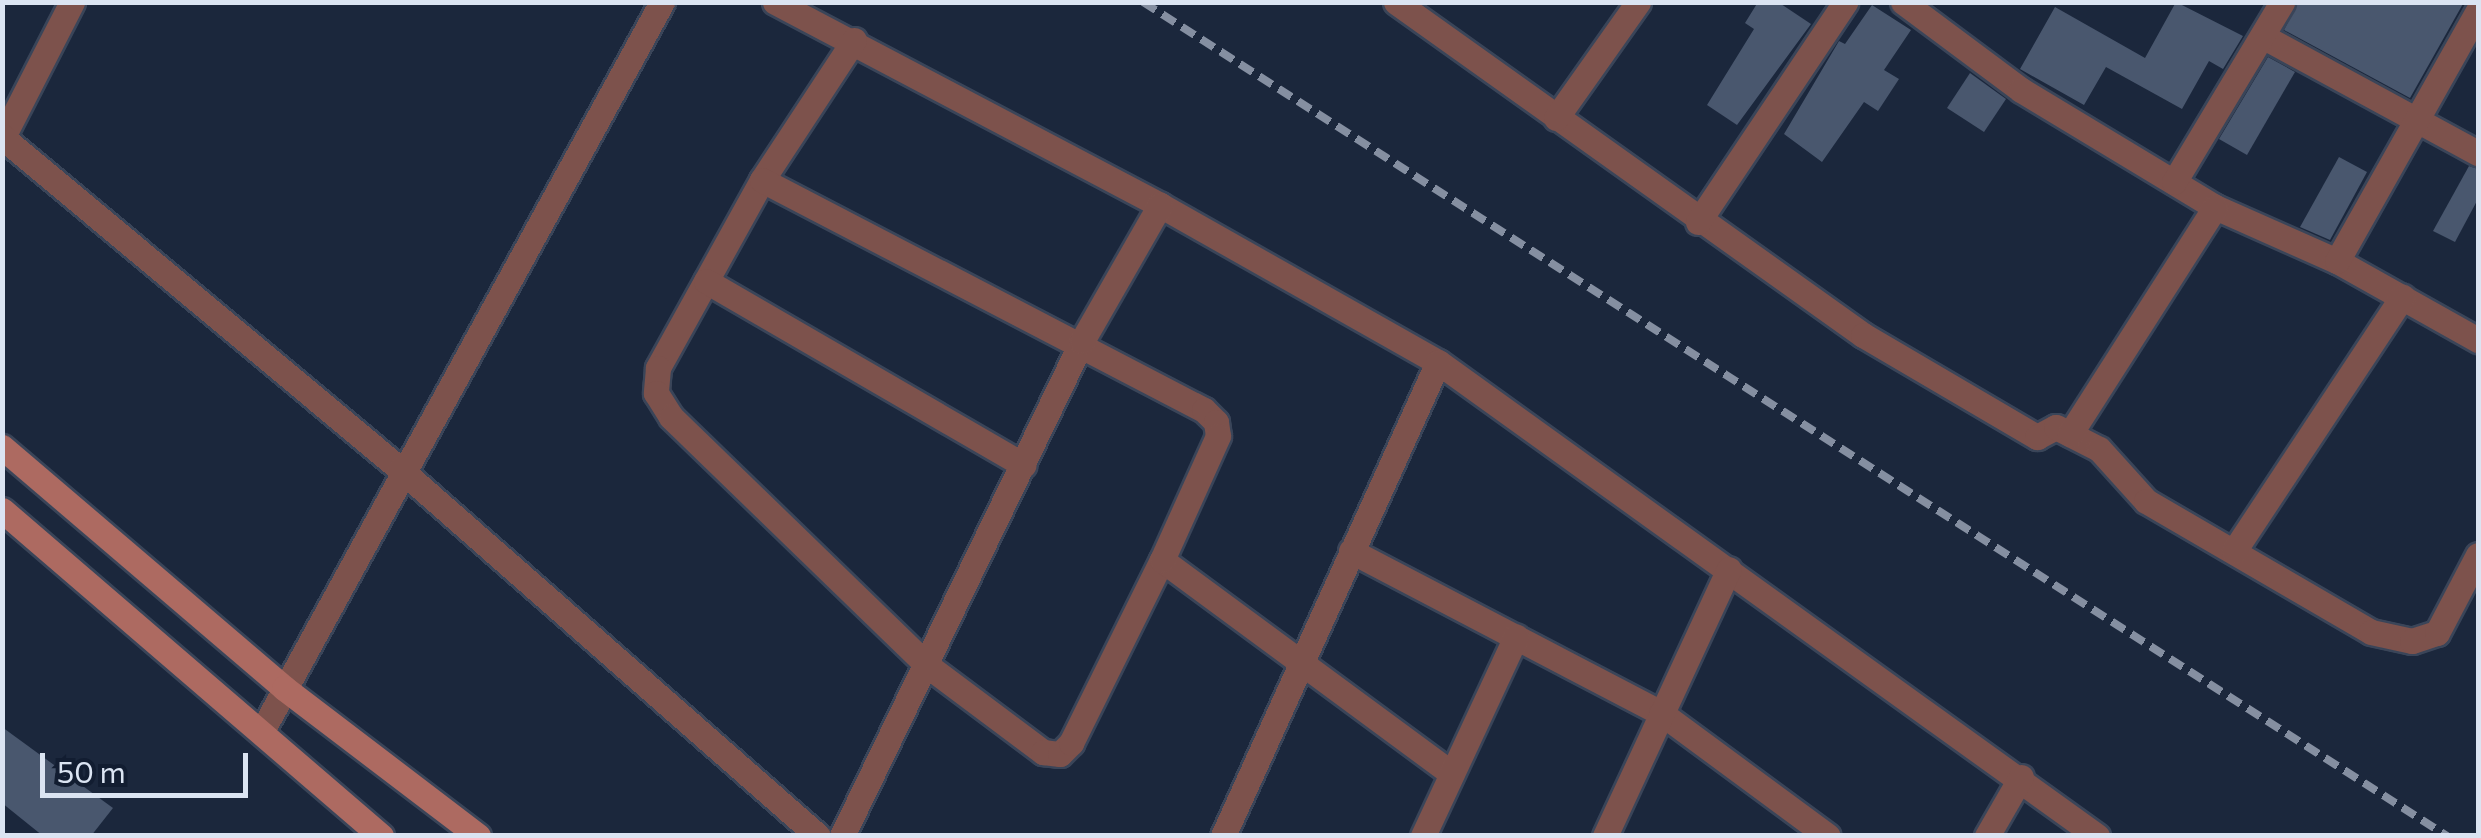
<!DOCTYPE html>
<html>
<head>
<meta charset="utf-8">
<style>
  body { margin:0 }
  #map { position:relative; width:2481px; height:838px; overflow:hidden; background:#1b273c; font-family:Commissioner,sans-serif }
  div>[style] { position:absolute }
  [style*='--x'] { left:calc(var(--x)*1px); top:calc(var(--y)*1px); width:calc(var(--w)*1px); rotate:calc(var(--a)*1deg) }
  .building>* { inset:0; background:#49576e }
  .roads { filter:drop-shadow(2px 0 #3a4559) drop-shadow(-2px 0 #3a4559) drop-shadow(0 2px #3a4559) drop-shadow(0 -2px #3a4559) }
  .minor>* { height:25px; margin:-12.5px; padding:0 12.5px; transform-origin:12.5px; border-radius:12.5px; background:#7d524c }
  .secondary>* { height:25px; margin:-12.5px; padding:0 12.5px; transform-origin:12.5px; border-radius:12.5px; background:#ad6a61 }
  .rail>* { height:8px; margin-top:-4px; transform-origin:0; background:repeating-linear-gradient(90deg,#858fa1 0 15px,transparent 0 23px) }
  span { translate:-50% -50%; white-space:nowrap; text-align:center; line-height:1.15; -webkit-text-stroke:8px #121d31; paint-order:stroke }
  .frame { position:absolute; inset:0; border:5px solid #dbe4f2; pointer-events:none }
  .scale { position:absolute; left:40px; top:753px; width:208px; height:45px; box-sizing:border-box; border:5px solid #dbe4f2; border-top:0; padding-left:12px; font-size:30px; line-height:35px; white-space:nowrap; color:#dbe4f2; -webkit-text-stroke:8px #121d31; paint-order:stroke }
</style>
</head>
<body>
<div id="map">
  <div class="building">
    <i style="clip-path:polygon(1758px 2px,1778px 2px,1811px 24px,1737px 125px,1707px 105px,1754px 29px,1745px 23px)"></i>
    <i style="clip-path:polygon(2176px 2px,2243px 36px,2223px 69px,2209px 61px,2182px 109px,2106px 67px,2084px 105px,2020px 69px,2055px 7px,2145px 58px)"></i>
    <i style="clip-path:polygon(2298px 2px,2464px 2px,2410px 98px,2284px 30px)"></i>
    <i style="clip-path:polygon(1872px 5px,1911px 30px,1884px 70px,1899px 79px,1878px 111px,1864px 102px,1822px 162px,1784px 134px,1839px 41px,1845px 44px)"></i>
    <i style="clip-path:polygon(2268px 57px,2295px 72px,2247px 155px,2219px 139px)"></i>
    <i style="clip-path:polygon(1970px 73px,2006px 99px,1984px 132px,1947px 108px)"></i>
    <i style="clip-path:polygon(2339px 157px,2367px 172px,2330px 240px,2300px 227px)"></i>
    <i style="clip-path:polygon(2469px 166px,2478px 169px,2478px 199px,2455px 242px,2433px 231px)"></i>
    <i style="clip-path:polygon(2px 727px,113px 808px,91px 836px,43px 836px,2px 803px)"></i>
  </div>
  <div class="roads">
    <div class="minor">
      <i style="--x:72;--y:2;--w:152;--a:117.1"></i>
      <i style="--x:3;--y:137;--w:1;--a:180"></i>
      <i style="--x:2;--y:137;--w:518;--a:39.83"></i>
      <i style="--x:400;--y:469;--w:556;--a:41.28"></i>
      <i style="--x:775;--y:2;--w:435;--a:27.8"></i>
      <i style="--x:1160;--y:205;--w:319;--a:29.5"></i>
      <i style="--x:1438;--y:362;--w:812;--a:35.73"></i>
      <i style="--x:1396;--y:2;--w:574;--a:35.49"></i>
      <i style="--x:1863;--y:335;--w:202;--a:30.4"></i>
      <i style="--x:2037;--y:437;--w:21;--a:-28"></i>
      <i style="--x:2056;--y:427;--w:48;--a:27.1"></i>
      <i style="--x:2099;--y:449;--w:70;--a:47.9"></i>
      <i style="--x:2146;--y:501;--w:260;--a:30.2"></i>
      <i style="--x:2371;--y:632;--w:42;--a:12.4"></i>
      <i style="--x:2412;--y:641;--w:26;--a:-18"></i>
      <i style="--x:2437;--y:633;--w:88;--a:-62.3"></i>
      <i style="--x:1903;--y:2;--w:147;--a:36.7"></i>
      <i style="--x:2021;--y:90;--w:227;--a:31.1"></i>
      <i style="--x:2215;--y:207;--w:133;--a:23.9"></i>
      <i style="--x:2337;--y:261;--w:162;--a:29.3"></i>
      <i style="--x:2264;--y:37;--w:243;--a:28.5"></i>
      <i style="--x:854;--y:40;--w:168;--a:123.3"></i>
      <i style="--x:762;--y:180;--w:215;--a:119"></i>
      <i style="--x:658;--y:368;--w:25;--a:95"></i>
      <i style="--x:656;--y:393;--w:28;--a:58"></i>
      <i style="--x:671;--y:417;--w:358;--a:44.1"></i>
      <i style="--x:928;--y:666;--w:144;--a:36.8"></i>
      <i style="--x:1043;--y:752;--w:17;--a:7"></i>
      <i style="--x:1060;--y:754;--w:16;--a:-45"></i>
      <i style="--x:1071;--y:743;--w:204;--a:-63.6"></i>
      <i style="--x:1162;--y:560;--w:360;--a:36.4"></i>
      <i style="--x:1556;--y:118;--w:142;--a:-54.7"></i>
      <i style="--x:762;--y:180;--w:498;--a:27.5"></i>
      <i style="--x:1204;--y:410;--w:17;--a:45"></i>
      <i style="--x:1216;--y:422;--w:14;--a:82"></i>
      <i style="--x:1218;--y:436;--w:136;--a:114.3"></i>
      <i style="--x:2174;--y:182;--w:210;--a:-59"></i>
      <i style="--x:1698;--y:222;--w:265;--a:-56.2"></i>
      <i style="--x:2337;--y:261;--w:287;--a:-60.6"></i>
      <i style="--x:706;--y:281;--w:367;--a:30.1"></i>
      <i style="--x:2070;--y:434;--w:269;--a:-57.4"></i>
      <i style="--x:1351;--y:551;--w:350;--a:27.6"></i>
      <i style="--x:1661;--y:713;--w:207;--a:36.4"></i>
      <i style="--x:2234;--y:551;--w:305;--a:-56.5"></i>
      <i style="--x:263;--y:729;--w:829;--a:-61.24"></i>
      <i style="--x:842;--y:836;--w:550;--a:-64.13"></i>
      <i style="--x:1082;--y:341;--w:157;--a:-60.2"></i>
      <i style="--x:1223;--y:836;--w:520;--a:-65.6"></i>
      <i style="--x:1423;--y:836;--w:220;--a:-65"></i>
      <i style="--x:1605;--y:836;--w:294;--a:-65.1"></i>
      <i style="--x:1987;--y:836;--w:68;--a:-60"></i>
    </div>
    <div class="secondary">
      <i style="--x:2;--y:447;--w:371;--a:40.5"></i>
      <i style="--x:284;--y:688;--w:244;--a:37.3"></i>
      <i style="--x:2;--y:510;--w:500;--a:40.7"></i>
    </div>
  </div>
  <div class="rail">
    <i style="--x:1143;--y:2;--w:1548;--a:32.6"></i>
  </div>
  <div class="frame"></div>
  <div class="scale">50 m</div>
</div>
</body>
</html>
